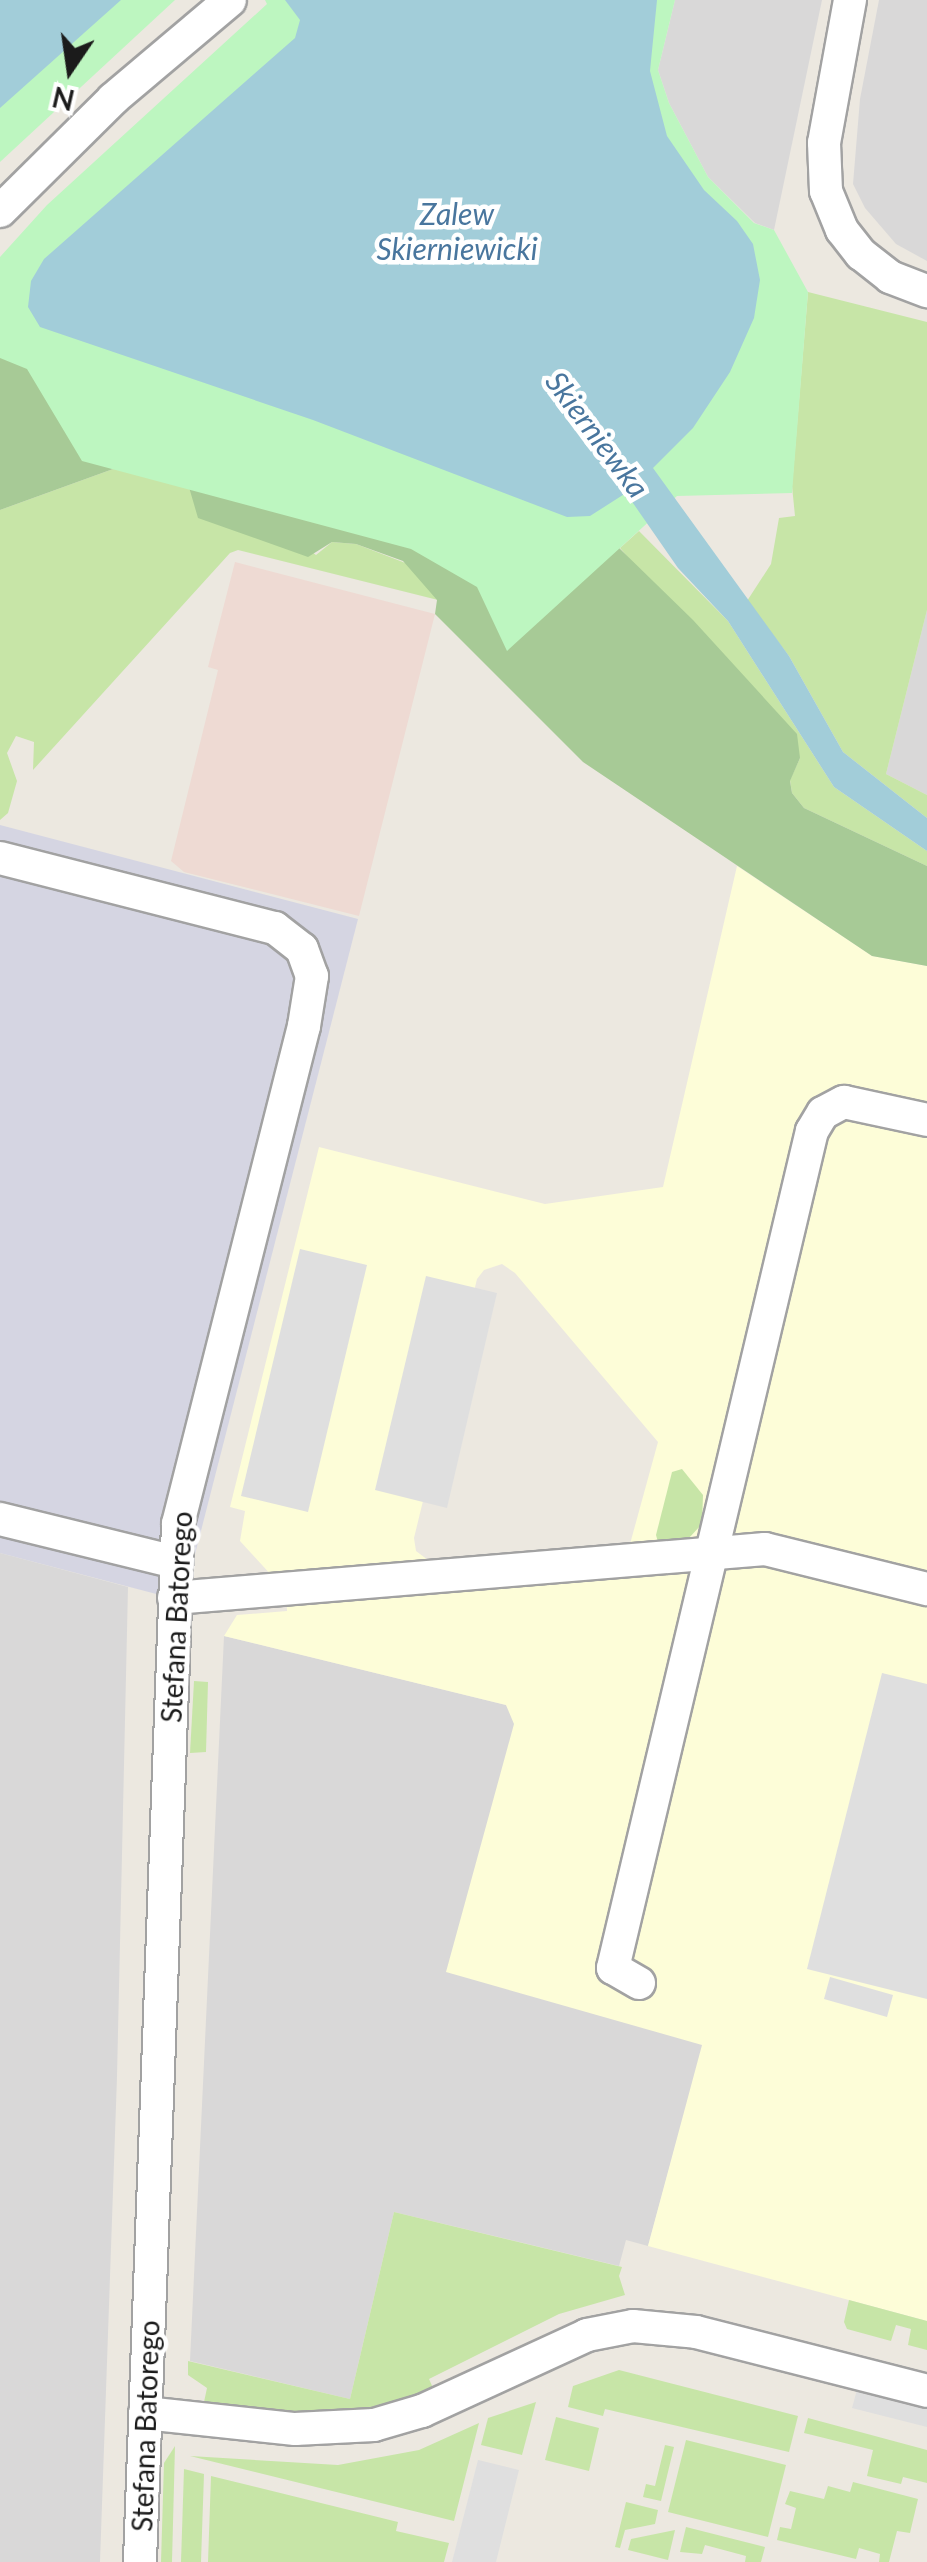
<!DOCTYPE html>
<html>
<head>
<meta charset="utf-8">
<style>
  body { margin:0 }
  #map { position:relative; width:927px; height:2562px; overflow:hidden; background:#ece8e0; font-family:Lato,sans-serif }
  div>[style] { position:absolute }
  [style*='--x'] { left:calc(var(--x)*1px); top:calc(var(--y)*1px); width:calc(var(--w)*1px); rotate:calc(var(--a)*1deg) }
  .residential>* { inset:0; background:#d9d8d8 }
  .education>* { inset:0; background:#fdfdd8 }
  .military>* { inset:0; background:#eedad3 }
  .grass>* { inset:0; background:#c7e5a7 }
  .forest>* { inset:0; background:#a7ca96 }
  .park>* { inset:0; background:#bdf6c0 }
  .parking>* { inset:0; background:#dfdfdf }
  .plaza>* { inset:0; background:#d5d5e2 }
  .water>* { inset:0; background:#a2cdd9 }
  .roads { filter:drop-shadow(2px 0 #a2a2a2) drop-shadow(-2px 0 #a2a2a2) drop-shadow(0 2px #a2a2a2) drop-shadow(0 -2px #a2a2a2) }
  .minor>* { height:32px; margin:-16px; padding:0 16px; transform-origin:16px; border-radius:16px; background:#fff }
  span { translate:-50% -50%; white-space:nowrap; text-align:center; line-height:1.15; -webkit-text-stroke:9px #fff; paint-order:stroke }
  .street-label { font-size:28px; color:#1b1b1b }
  .water-label { font-size:30px; color:#49769e; font-style:italic }
  .north { position:absolute; left:20px; top:20px; width:100px; height:100px; -webkit-text-stroke:8px #fff; paint-order:stroke; rotate:193deg; font-size:28px; font-weight:700; line-height:40px; text-align:center; color:#1b1b1b }
  .north::after { content:''; display:block; margin:auto; width:35px; height:45px; background:#1b1b1b; clip-path:polygon(50% 0,100% 100%,50% 72%,0 100%) }
</style>
</head>
<body>
<div id="map">
  <div class="residential">
    <i style="clip-path:polygon(675px 0,822px 0,774px 230px,755px 223px,708px 177px,669px 103px,658px 70px)"></i>
    <i style="clip-path:polygon(879px 0,927px 0,927px 261px,896px 244px,865px 208px,853px 184px,860px 99px)"></i>
    <i style="clip-path:polygon(927px 610px,927px 795px,886px 774px)"></i>
    <i style="clip-path:polygon(0 1553px,128px 1587px,117px 2077px,100px 2562px,0 2562px)"></i>
    <i style="clip-path:polygon(224px 1636px,506px 1705px,703px 2045px,648px 2246px,626px 2240px,619px 2266px,394px 2212px,350px 2399px,190px 2361px)"></i>
  </div>
  <div class="education">
    <i style="clip-path:polygon(evenodd,737px 866px,872px 956px,927px 966px,927px 2321px,648px 2246px,702px 2045px,446px 1972px,514px 1724px,506px 1705px,224px 1636px,237px 1615px,287px 1611px,285px 1577px,273px 1577px,240px 1541px,245px 1511px,230px 1507px,319px 1147px,545px 1204px,663px 1187px,737px 866px,502px 1264px,515px 1273px,658px 1442px,630px 1544px,432px 1563px,416px 1551px,414px 1538px,477px 1279px,484px 1270px,502px 1264px)"></i>
  </div>
  <div class="military">
    <i style="clip-path:polygon(235px 562px,435px 614px,359px 916px,184px 872px,171px 861px,218px 670px,208px 667px)"></i>
  </div>
  <div class="grass">
    <i style="clip-path:polygon(808px 292px,927px 322px,927px 610px,886px 774px,927px 795px,927px 818px,843px 752px,789px 656px,747px 601px,771px 564px,779px 518px,795px 516px,792px 486px)"></i>
    <i style="clip-path:polygon(171px 448px,316px 555px,332px 542px,356px 544px,408px 564px,438px 600px,238px 550px,230px 553px,33px 770px,34px 742px,16px 736px,7px 753px,17px 781px,8px 813px,0 820px,0 510px)"></i>
    <i style="clip-path:polygon(639px 531px,728px 621px,834px 787px,927px 851px,927px 866px,804px 808px,792px 793px,790px 780px,800px 758px,620px 548px)"></i>
    <i style="clip-path:polygon(682px 1469px,703px 1495px,702px 1524px,688px 1539px,658px 1542px,656px 1535px,672px 1472px)"></i>
    <i style="clip-path:polygon(194px 1681px,208px 1682px,206px 1752px,190px 1753px)"></i>
    <i style="clip-path:polygon(394px 2212px,622px 2267px,619px 2276px,625px 2295px,559px 2314px,429px 2379px,433px 2388px,379px 2407px,299px 2413px,204px 2402px,207px 2388px,188px 2375px,188px 2361px,350px 2399px)"></i>
    <i style="clip-path:polygon(849px 2300px,927px 2321px,927px 2350px,908px 2345px,911px 2329px,896px 2325px,891px 2341px,847px 2329px,844px 2322px)"></i>
    <i style="clip-path:polygon(619px 2370px,798px 2416px,789px 2452px,605px 2409px,603px 2416px,568px 2407px,573px 2386px)"></i>
    <i style="clip-path:polygon(536px 2402px,522px 2455px,481px 2445px,488px 2418px)"></i>
    <i style="clip-path:polygon(556px 2417px,599px 2428px,589px 2471px,545px 2460px)"></i>
    <i style="clip-path:polygon(808px 2418px,927px 2450px,927px 2483px,903px 2477px,901px 2484px,867px 2476px,873px 2450px,804px 2433px)"></i>
    <i style="clip-path:polygon(479px 2423px,454px 2521px,190px 2456px,338px 2465px,419px 2450px)"></i>
    <i style="clip-path:polygon(686px 2440px,786px 2465px,768px 2537px,668px 2512px)"></i>
    <i style="clip-path:polygon(665px 2445px,674px 2447px,661px 2501px,643px 2497px,646px 2484px,655px 2486px)"></i>
    <i style="clip-path:polygon(175px 2446px,172px 2562px,161px 2562px,164px 2463px)"></i>
    <i style="clip-path:polygon(184px 2469px,204px 2474px,201px 2562px,181px 2562px)"></i>
    <i style="clip-path:polygon(211px 2476px,398px 2522px,396px 2531px,449px 2543px,444px 2562px,208px 2562px)"></i>
    <i style="clip-path:polygon(853px 2482px,918px 2499px,910px 2533px,897px 2531px,889px 2562px,879px 2562px,880px 2554px,859px 2548px,856px 2559px,777px 2540px,780px 2527px,791px 2529px,796px 2508px,785px 2504px,790px 2491px,824px 2499px,828px 2486px,850px 2492px)"></i>
    <i style="clip-path:polygon(626px 2502px,658px 2510px,655px 2524px,625px 2530px,620px 2548px,615px 2547px)"></i>
    <i style="clip-path:polygon(686px 2527px,765px 2547px,761px 2562px,745px 2562px,746px 2556px,705px 2545px,702px 2554px,680px 2552px)"></i>
    <i style="clip-path:polygon(675px 2530px,668px 2560px,628px 2550px,631px 2539px)"></i>
  </div>
  <div class="forest">
    <i style="clip-path:polygon(0 353px,615px 544px,693px 620px,797px 734px,800px 758px,790px 781px,792px 793px,804px 808px,927px 866px,927px 966px,872px 956px,583px 762px,435px 614px,437px 600px,403px 561px,356px 544px,332px 542px,308px 557px,198px 518px,179px 453px,171px 448px,0 510px)"></i>
  </div>
  <div class="park">
    <i style="clip-path:polygon(0 0,175px 0,0 162px)"></i>
    <i style="clip-path:polygon(265px 0,675px 0,658px 70px,669px 103px,708px 177px,754px 223px,774px 230px,808px 292px,792px 493px,677px 496px,507px 651px,477px 587px,411px 549px,82px 461px,27px 369px,0 358px,0 257px,47px 205px,267px 4px)"></i>
  </div>
  <div class="parking">
    <i style="clip-path:polygon(300px 1249px,367px 1265px,308px 1512px,241px 1496px)"></i>
    <i style="clip-path:polygon(426px 1276px,497px 1293px,447px 1508px,375px 1490px)"></i>
    <i style="clip-path:polygon(882px 1673px,927px 1684px,927px 1999px,807px 1969px)"></i>
    <i style="clip-path:polygon(830px 1977px,893px 1995px,887px 2017px,824px 1999px)"></i>
    <i style="clip-path:polygon(858px 2386px,927px 2404px,927px 2427px,852px 2408px)"></i>
    <i style="clip-path:polygon(478px 2460px,519px 2470px,496px 2562px,452px 2562px)"></i>
  </div>
  <div class="plaza">
    <i style="clip-path:polygon(0 825px,358px 919px,183px 1601px,0 1553px)"></i>
  </div>
  <div class="water">
    <i style="clip-path:polygon(0 0,121px 0,0 108px)"></i>
    <i style="clip-path:polygon(285px 0,657px 0,650px 71px,667px 136px,704px 190px,737px 221px,753px 244px,760px 280px,754px 318px,730px 372px,693px 428px,653px 468px,789px 656px,843px 752px,927px 818px,927px 851px,834px 787px,728px 621px,678px 568px,626px 493px,590px 516px,567px 517px,313px 420px,40px 327px,28px 307px,31px 281px,44px 259px,295px 38px,300px 20px)"></i>
  </div>
  <div class="roads">
    <div class="minor">
      <i style="--x:850;--y:0;--w:145;--a:100.3"></i>
      <i style="--x:824;--y:143;--w:48;--a:87.6"></i>
      <i style="--x:826;--y:191;--w:42;--a:67.7"></i>
      <i style="--x:842;--y:230;--w:31;--a:52"></i>
      <i style="--x:861;--y:254;--w:37;--a:38"></i>
      <i style="--x:890;--y:277;--w:40;--a:21"></i>
      <i style="--x:0;--y:211;--w:159;--a:-44.7"></i>
      <i style="--x:113;--y:99;--w:153;--a:-40.2"></i>
      <i style="--x:0;--y:858;--w:284;--a:14.3"></i>
      <i style="--x:275;--y:928;--w:34;--a:38"></i>
      <i style="--x:302;--y:949;--w:29;--a:70"></i>
      <i style="--x:312;--y:976;--w:51;--a:99.1"></i>
      <i style="--x:304;--y:1026;--w:514;--a:104.2"></i>
      <i style="--x:178;--y:1524;--w:1039;--a:92.1"></i>
      <i style="--x:0;--y:1519;--w:180;--a:13.8"></i>
      <i style="--x:174;--y:1598;--w:593;--a:-4.74"></i>
      <i style="--x:765;--y:1549;--w:167;--a:13.9"></i>
      <i style="--x:639;--y:1983;--w:30;--a:-150"></i>
      <i style="--x:613;--y:1968;--w:860;--a:-76.63"></i>
      <i style="--x:812;--y:1131;--w:21;--a:-59"></i>
      <i style="--x:823;--y:1113;--w:24;--a:-28"></i>
      <i style="--x:844;--y:1102;--w:85;--a:12.2"></i>
      <i style="--x:145;--y:2413;--w:151;--a:6.1"></i>
      <i style="--x:295;--y:2429;--w:79;--a:-2.9"></i>
      <i style="--x:374;--y:2425;--w:50;--a:-16.3"></i>
      <i style="--x:422;--y:2411;--w:182;--a:-24.7"></i>
      <i style="--x:587;--y:2335;--w:47;--a:-11.1"></i>
      <i style="--x:633;--y:2326;--w:63;--a:5.4"></i>
      <i style="--x:696;--y:2332;--w:238;--a:14.3"></i>
    </div>
  </div>
  <div class="street-label">
    <span style="left:176px;top:1617px;rotate:-87deg">Stefana Batorego</span>
    <span style="left:145px;top:2426px;rotate:-88deg">Stefana Batorego</span>
  </div>
  <div class="water-label">
    <span style="left:457px;top:230px">Zalew<br>Skierniewicki</span>
    <span style="left:598px;top:434px;rotate:53deg">Skierniewka</span>
  </div>
  <div class="north">N</div>
</div>
</body>
</html>
